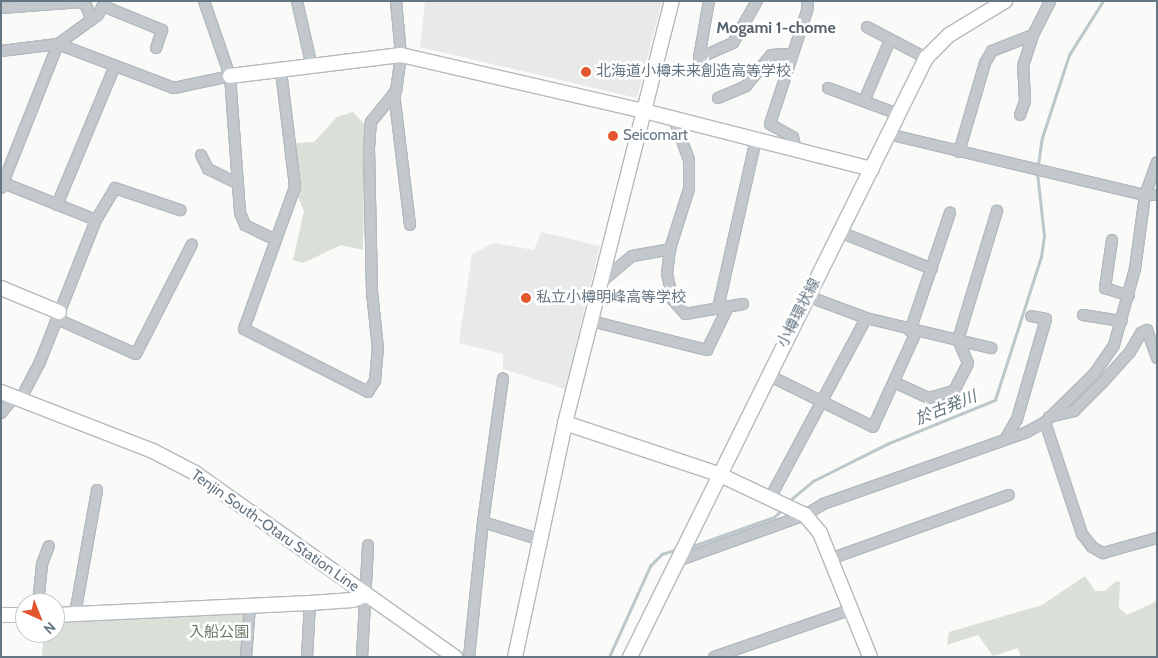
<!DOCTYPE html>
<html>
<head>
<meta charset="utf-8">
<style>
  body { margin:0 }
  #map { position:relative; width:1158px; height:658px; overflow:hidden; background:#fafaf8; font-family:Cabin,"Noto Sans JP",sans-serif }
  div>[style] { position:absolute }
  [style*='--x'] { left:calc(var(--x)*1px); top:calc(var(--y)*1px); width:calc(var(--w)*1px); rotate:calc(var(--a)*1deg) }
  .built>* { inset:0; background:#e8e9e9 }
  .green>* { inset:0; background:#dadfd7 }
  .stream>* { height:2.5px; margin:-1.25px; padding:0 1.25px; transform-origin:1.25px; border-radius:1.25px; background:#bbc7cb }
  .roads { filter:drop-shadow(1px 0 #b3babf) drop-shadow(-1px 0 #b3babf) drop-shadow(0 1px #b3babf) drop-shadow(0 -1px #b3babf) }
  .street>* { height:10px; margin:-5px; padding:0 5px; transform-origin:5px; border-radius:5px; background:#c3c8cc }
  .secondary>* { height:14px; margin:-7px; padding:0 7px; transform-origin:7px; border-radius:7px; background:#fff }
  .dots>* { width:14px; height:14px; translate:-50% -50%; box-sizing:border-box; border:2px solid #fff; border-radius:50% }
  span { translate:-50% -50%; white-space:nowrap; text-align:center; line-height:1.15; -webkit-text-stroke:5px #fff; paint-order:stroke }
  .poi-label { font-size:15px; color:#657683 }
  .left { translate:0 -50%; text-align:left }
  .street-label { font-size:15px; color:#657683 }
  .park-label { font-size:15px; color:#687a64 }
  .neighbourhood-label { font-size:16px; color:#57646e; font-weight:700 }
  .water-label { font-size:16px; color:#60757c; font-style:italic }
  .frame { position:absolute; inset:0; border:2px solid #657683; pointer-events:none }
  .north { position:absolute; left:15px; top:593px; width:50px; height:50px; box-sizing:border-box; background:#fff; border:1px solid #c1c8cd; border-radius:50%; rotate:136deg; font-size:14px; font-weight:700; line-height:20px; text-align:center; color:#657683 }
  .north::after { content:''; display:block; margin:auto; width:18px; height:22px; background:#e4572e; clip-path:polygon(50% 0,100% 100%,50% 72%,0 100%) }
</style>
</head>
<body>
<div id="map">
  <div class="built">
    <i style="clip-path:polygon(425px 1px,662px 1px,637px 98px,420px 47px)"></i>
    <i style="clip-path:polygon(541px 232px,600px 246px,565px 389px,503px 369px,503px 354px,459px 343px,472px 254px,494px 243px,534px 250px)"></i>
  </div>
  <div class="green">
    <i style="clip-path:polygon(353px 112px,365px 125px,363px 250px,341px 245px,303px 263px,293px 260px,304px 211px,298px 197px,296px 143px,314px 142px,337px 117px)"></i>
    <i style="clip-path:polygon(1085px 576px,1095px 591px,1105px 591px,1116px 581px,1120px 582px,1119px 608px,1127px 615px,1157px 601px,1157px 657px,1021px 657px,1018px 648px,993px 656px,978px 635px,947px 645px,949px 632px,1042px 605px)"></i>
    <i style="clip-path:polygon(250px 606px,245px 657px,42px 657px,44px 633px,55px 633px,55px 624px)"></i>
  </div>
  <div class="stream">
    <i style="--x:1038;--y:165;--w:27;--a:-82"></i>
    <i style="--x:1042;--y:138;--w:87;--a:-72"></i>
    <i style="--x:1069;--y:55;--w:64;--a:-57.8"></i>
    <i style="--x:788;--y:502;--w:33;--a:-40"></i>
    <i style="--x:813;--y:481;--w:83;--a:-26.6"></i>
    <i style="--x:887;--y:444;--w:117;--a:-22.2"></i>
    <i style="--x:995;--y:400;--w:150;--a:-72.2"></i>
    <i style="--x:1041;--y:257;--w:21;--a:-82"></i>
    <i style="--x:1044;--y:236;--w:63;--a:-96.3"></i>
    <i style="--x:690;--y:547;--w:89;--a:-19.7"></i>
    <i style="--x:774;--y:517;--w:11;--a:-41"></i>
    <i style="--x:609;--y:657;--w:100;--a:-65.7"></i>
    <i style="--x:650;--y:566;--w:17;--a:-45"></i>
    <i style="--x:662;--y:554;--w:16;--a:-18"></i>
  </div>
  <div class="roads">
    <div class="street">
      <i style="--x:204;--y:1;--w:79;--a:70.9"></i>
      <i style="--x:230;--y:76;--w:137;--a:85.8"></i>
      <i style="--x:240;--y:213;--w:13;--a:67"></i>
      <i style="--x:245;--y:225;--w:34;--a:26"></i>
      <i style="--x:297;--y:1;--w:68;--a:77.2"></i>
      <i style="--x:709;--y:1;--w:58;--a:100"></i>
      <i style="--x:699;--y:58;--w:37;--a:-24"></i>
      <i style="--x:733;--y:43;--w:48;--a:-60.3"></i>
      <i style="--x:103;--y:6;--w:64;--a:22.1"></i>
      <i style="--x:162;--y:30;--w:19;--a:108"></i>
      <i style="--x:1;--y:8;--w:80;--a:-4.3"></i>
      <i style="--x:81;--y:2;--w:8;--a:40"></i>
      <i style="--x:87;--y:7;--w:14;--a:73"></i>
      <i style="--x:867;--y:27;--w:67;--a:27.7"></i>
      <i style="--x:1;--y:51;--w:57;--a:-7"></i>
      <i style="--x:58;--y:44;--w:124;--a:20.8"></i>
      <i style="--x:174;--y:88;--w:57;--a:-12.1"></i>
      <i style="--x:281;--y:71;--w:117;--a:83.1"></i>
      <i style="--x:295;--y:187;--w:151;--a:109.8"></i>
      <i style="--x:244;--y:329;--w:139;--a:26.9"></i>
      <i style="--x:368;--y:392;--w:13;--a:-58"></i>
      <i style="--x:375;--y:381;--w:32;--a:-85"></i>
      <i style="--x:378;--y:349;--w:57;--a:-96"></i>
      <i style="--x:372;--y:292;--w:144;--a:-91.2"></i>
      <i style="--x:369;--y:148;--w:26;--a:-86"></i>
      <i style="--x:371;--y:122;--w:40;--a:-51"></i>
      <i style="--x:396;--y:91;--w:36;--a:-82"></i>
      <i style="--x:401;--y:55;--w:54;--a:-95.3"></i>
      <i style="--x:828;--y:88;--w:75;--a:20.4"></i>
      <i style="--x:394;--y:93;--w:133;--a:83.1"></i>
      <i style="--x:718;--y:98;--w:30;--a:-23"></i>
      <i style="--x:746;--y:86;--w:40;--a:-51"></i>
      <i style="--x:771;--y:55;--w:22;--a:-3"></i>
      <i style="--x:865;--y:99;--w:64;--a:-67"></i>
      <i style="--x:1020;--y:115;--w:15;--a:-70"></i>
      <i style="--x:1025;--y:101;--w:35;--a:-93"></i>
      <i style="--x:1023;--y:66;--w:33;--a:-72"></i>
      <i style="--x:674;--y:119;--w:44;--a:69.9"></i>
      <i style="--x:689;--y:160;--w:29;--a:90"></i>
      <i style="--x:689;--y:189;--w:63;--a:107.6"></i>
      <i style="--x:670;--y:249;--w:25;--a:97"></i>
      <i style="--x:667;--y:274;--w:27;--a:77"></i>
      <i style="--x:673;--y:300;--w:18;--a:49"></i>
      <i style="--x:685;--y:314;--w:59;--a:-9.8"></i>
      <i style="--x:888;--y:134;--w:264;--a:13.4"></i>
      <i style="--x:1145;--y:195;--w:12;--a:0"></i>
      <i style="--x:796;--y:150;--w:13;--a:-103"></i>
      <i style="--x:793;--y:137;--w:26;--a:-151"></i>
      <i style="--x:770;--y:124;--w:122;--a:-71.9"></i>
      <i style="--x:808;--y:8;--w:7;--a:-98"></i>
      <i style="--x:959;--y:152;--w:93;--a:-73.7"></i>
      <i style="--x:985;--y:63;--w:14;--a:-60"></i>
      <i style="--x:992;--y:51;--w:44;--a:-21.3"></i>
      <i style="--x:1033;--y:35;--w:38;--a:-63"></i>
      <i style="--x:201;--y:155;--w:16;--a:63"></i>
      <i style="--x:208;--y:169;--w:32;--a:26"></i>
      <i style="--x:1;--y:182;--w:102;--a:21.8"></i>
      <i style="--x:1;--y:188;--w:155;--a:-68.4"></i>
      <i style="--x:58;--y:44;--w:49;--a:-35.9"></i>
      <i style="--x:98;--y:15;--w:16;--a:-63"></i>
      <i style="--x:57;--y:205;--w:151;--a:-67.4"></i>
      <i style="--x:840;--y:232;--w:99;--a:21.9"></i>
      <i style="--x:1112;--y:240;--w:49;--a:98.3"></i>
      <i style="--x:1105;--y:288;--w:25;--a:18"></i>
      <i style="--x:601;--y:282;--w:40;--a:-40"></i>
      <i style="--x:632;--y:256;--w:39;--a:-10"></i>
      <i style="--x:807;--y:296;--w:63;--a:20.4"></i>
      <i style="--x:866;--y:318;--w:129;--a:13.5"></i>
      <i style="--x:718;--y:308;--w:172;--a:-77.3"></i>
      <i style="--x:1083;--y:315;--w:39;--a:9"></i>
      <i style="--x:57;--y:319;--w:86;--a:23.9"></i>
      <i style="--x:136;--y:354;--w:123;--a:-63"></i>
      <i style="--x:591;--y:321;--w:120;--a:14"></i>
      <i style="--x:707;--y:350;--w:48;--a:-64"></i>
      <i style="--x:910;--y:331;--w:125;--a:-71.3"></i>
      <i style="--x:768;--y:375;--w:117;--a:26.3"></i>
      <i style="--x:873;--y:427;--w:104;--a:-65.6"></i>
      <i style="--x:894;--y:382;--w:38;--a:25"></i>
      <i style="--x:929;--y:398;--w:26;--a:-16"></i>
      <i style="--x:954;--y:391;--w:31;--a:-63"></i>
      <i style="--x:968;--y:363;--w:25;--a:-113"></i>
      <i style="--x:958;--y:340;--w:135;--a:-73.2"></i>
      <i style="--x:20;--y:400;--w:43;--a:-62.2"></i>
      <i style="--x:40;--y:362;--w:153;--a:-68.5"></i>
      <i style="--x:96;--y:220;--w:37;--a:-59"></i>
      <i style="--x:115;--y:188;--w:69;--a:18.7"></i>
      <i style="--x:1;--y:413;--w:21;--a:-51"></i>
      <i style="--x:1049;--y:417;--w:26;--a:-13"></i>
      <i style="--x:1074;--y:411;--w:41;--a:-45"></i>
      <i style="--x:1103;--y:382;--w:40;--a:-48"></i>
      <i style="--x:1130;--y:352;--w:22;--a:-60"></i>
      <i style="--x:1141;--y:333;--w:7;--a:-27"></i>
      <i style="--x:1147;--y:330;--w:30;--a:70"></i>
      <i style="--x:1045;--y:422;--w:118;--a:71.7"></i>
      <i style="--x:1082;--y:534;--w:16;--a:52"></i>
      <i style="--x:1092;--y:547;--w:13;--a:29"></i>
      <i style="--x:1103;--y:553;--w:56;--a:-15.5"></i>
      <i style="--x:1006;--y:438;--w:22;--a:-60"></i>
      <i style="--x:1017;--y:419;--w:104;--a:-73.8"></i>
      <i style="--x:1046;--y:319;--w:15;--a:-169"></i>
      <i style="--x:769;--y:500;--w:206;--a:-61.9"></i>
      <i style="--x:483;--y:522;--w:58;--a:17.2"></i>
      <i style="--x:830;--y:559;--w:190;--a:-19.7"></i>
      <i style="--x:677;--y:561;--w:136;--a:-19.8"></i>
      <i style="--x:805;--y:515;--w:21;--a:-31"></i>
      <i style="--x:823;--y:504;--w:216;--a:-19.4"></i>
      <i style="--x:1027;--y:432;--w:21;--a:-29"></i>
      <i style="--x:1045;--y:422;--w:69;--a:-44.4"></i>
      <i style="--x:1094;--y:374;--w:35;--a:-55"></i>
      <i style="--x:1114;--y:345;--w:79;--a:-74.6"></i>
      <i style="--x:1135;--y:269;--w:75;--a:-82.3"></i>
      <i style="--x:1145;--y:195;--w:35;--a:-70"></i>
      <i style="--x:38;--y:603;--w:39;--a:-84"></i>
      <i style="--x:42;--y:564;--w:19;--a:-69"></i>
      <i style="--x:75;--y:614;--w:126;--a:-79.9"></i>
      <i style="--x:246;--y:657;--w:51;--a:-85.5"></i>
      <i style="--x:307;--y:657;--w:54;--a:-86.8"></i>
      <i style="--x:362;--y:657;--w:112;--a:-86.9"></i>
      <i style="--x:469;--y:657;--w:136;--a:-84.1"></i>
      <i style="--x:483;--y:522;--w:145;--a:-82.1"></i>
      <i style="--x:714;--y:657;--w:144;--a:-19.1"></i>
    </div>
    <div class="secondary">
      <i style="--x:230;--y:76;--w:172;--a:-7"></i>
      <i style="--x:401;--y:55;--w:249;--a:13"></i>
      <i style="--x:644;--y:111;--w:235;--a:14.3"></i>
      <i style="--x:1;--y:288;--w:63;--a:22.5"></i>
      <i style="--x:1;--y:392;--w:163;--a:21.2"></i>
      <i style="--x:153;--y:451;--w:47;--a:27.6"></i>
      <i style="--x:195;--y:473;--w:319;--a:35.3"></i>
      <i style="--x:565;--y:423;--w:161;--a:18.4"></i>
      <i style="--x:718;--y:474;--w:96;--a:25.2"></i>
      <i style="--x:805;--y:515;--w:23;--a:50"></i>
      <i style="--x:820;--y:533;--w:134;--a:68"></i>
      <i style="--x:1;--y:615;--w:24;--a:0"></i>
      <i style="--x:55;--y:615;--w:255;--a:-2.7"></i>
      <i style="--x:310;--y:603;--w:43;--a:-4"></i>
      <i style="--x:353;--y:600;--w:14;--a:-21"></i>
      <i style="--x:515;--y:657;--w:239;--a:-77.9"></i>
      <i style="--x:565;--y:423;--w:435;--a:-75.8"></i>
      <i style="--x:630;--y:657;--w:668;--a:-63.7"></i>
      <i style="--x:926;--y:58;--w:33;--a:-45"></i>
      <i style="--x:949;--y:35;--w:66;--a:-31.3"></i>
    </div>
  </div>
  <div class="dots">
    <i style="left:586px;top:72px;background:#e4572e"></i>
    <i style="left:613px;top:136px;background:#e4572e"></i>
    <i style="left:526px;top:298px;background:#e4572e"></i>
  </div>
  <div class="poi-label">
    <span class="left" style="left:596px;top:72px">北海道小樽未来創造高等学校</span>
    <span class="left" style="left:623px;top:136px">Seicomart</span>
    <span class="left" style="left:536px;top:298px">私立小樽明峰高等学校</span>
  </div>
  <div class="street-label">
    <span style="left:799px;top:313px;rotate:-63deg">小樽環状線</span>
    <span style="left:275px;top:531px;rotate:35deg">Tenjin South-Otaru Station Line</span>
  </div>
  <div class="park-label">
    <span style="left:219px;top:633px">入船公園</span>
  </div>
  <div class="neighbourhood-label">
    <span style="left:776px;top:28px">Mogami 1-chome</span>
  </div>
  <div class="water-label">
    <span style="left:946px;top:408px;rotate:-22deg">於古発川</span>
  </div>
  <div class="frame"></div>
  <div class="north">N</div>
</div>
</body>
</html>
